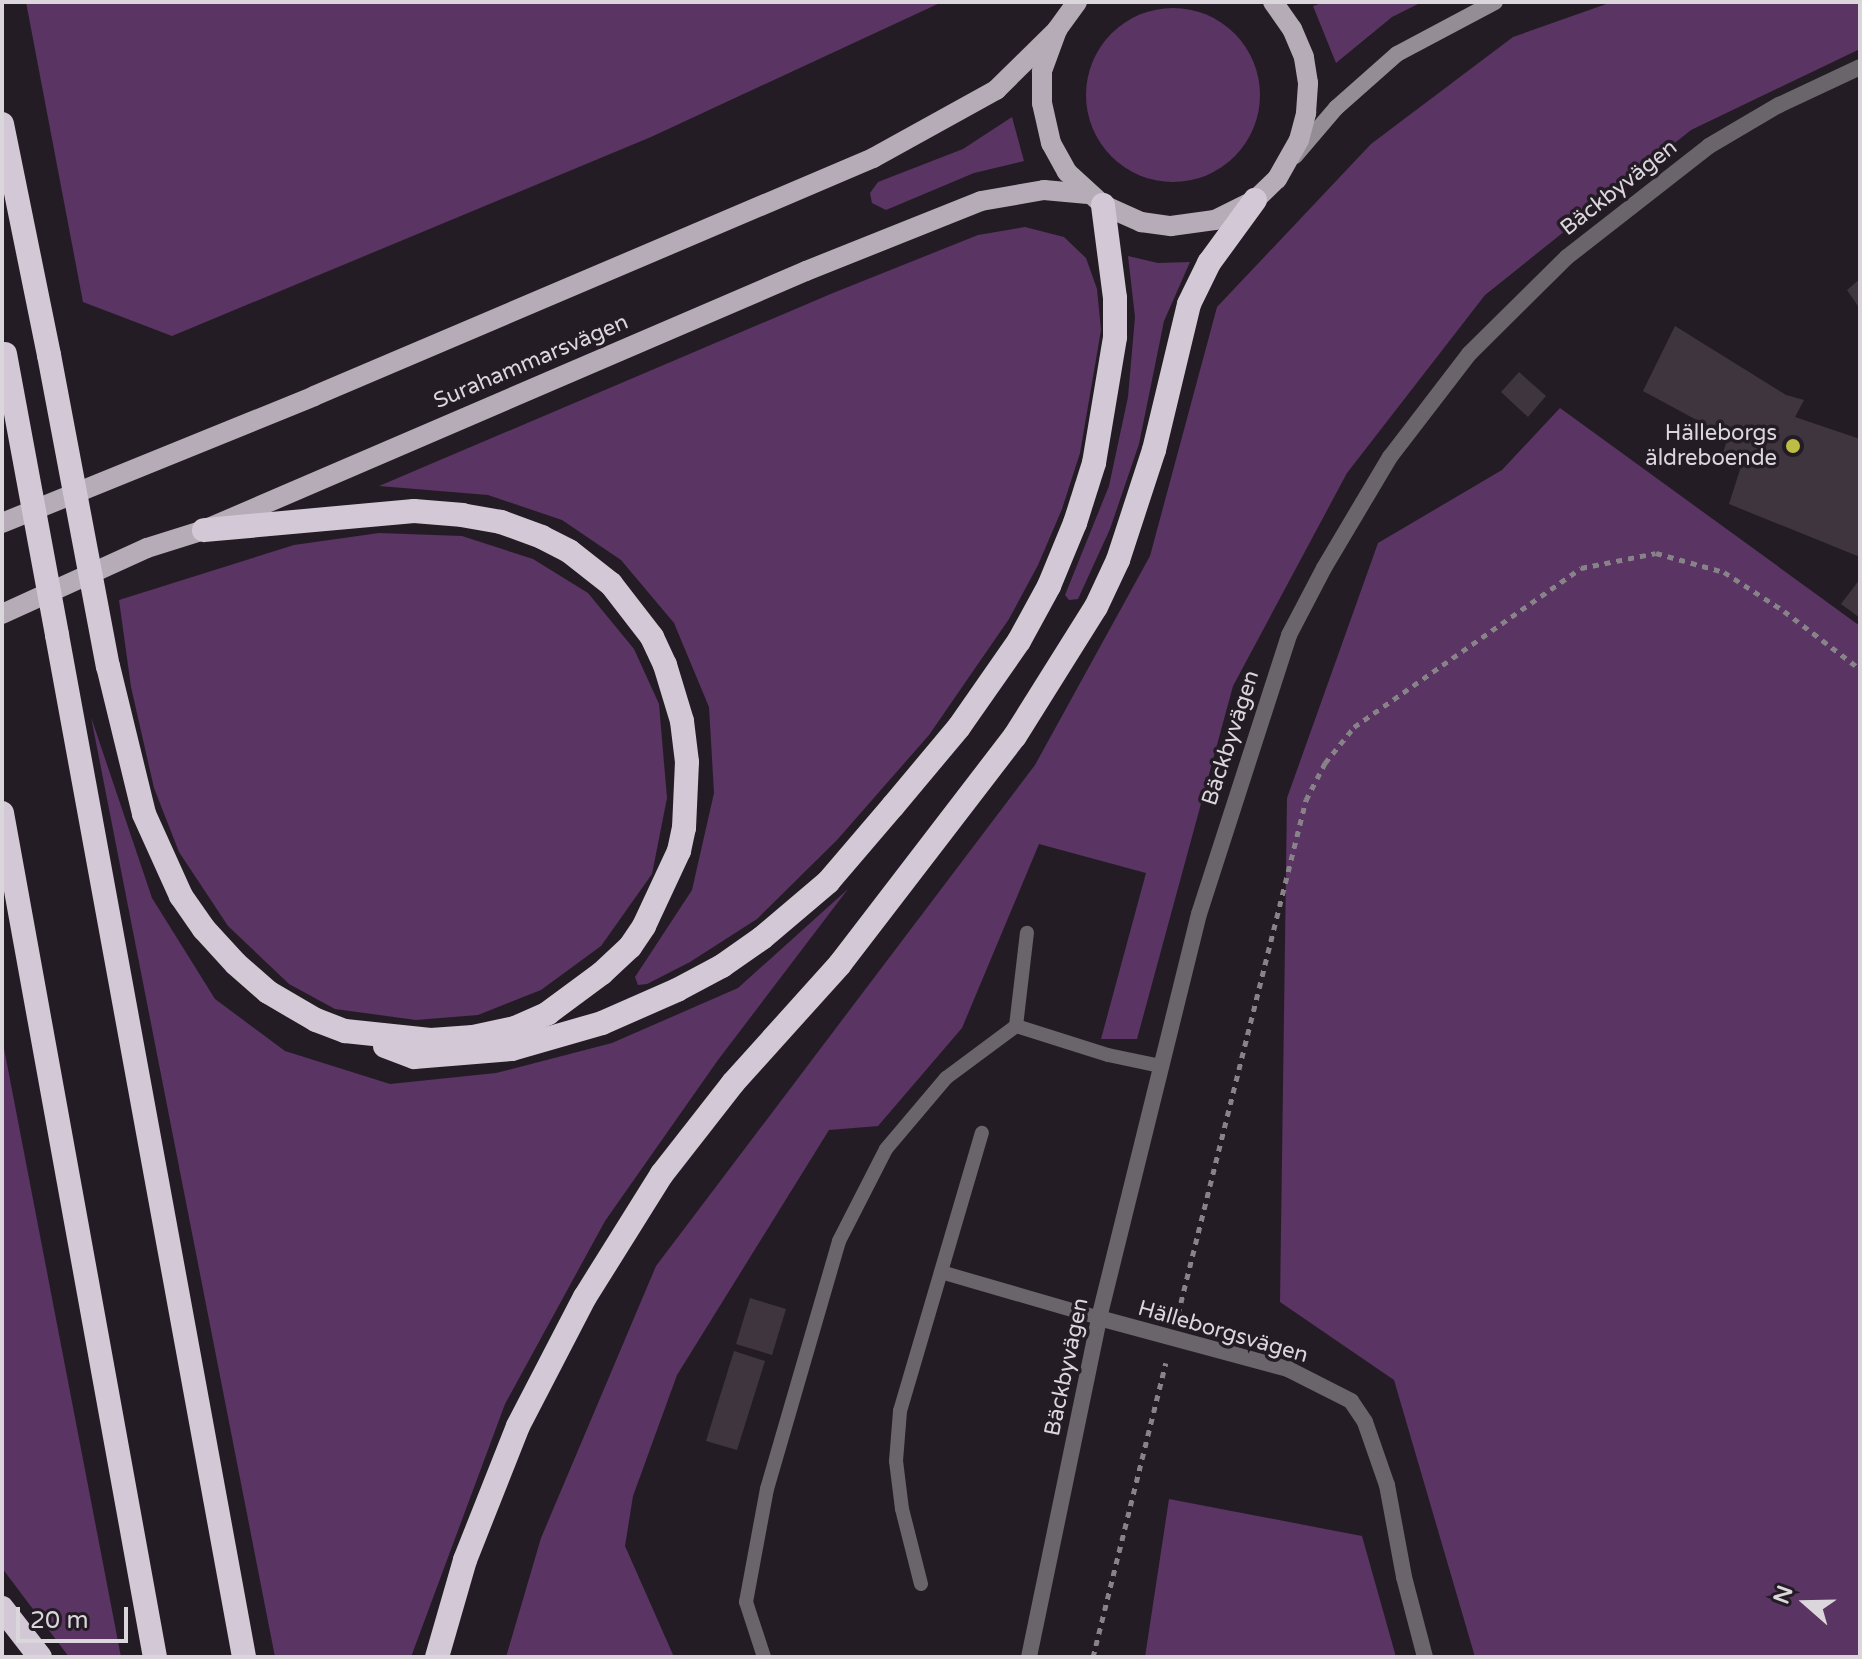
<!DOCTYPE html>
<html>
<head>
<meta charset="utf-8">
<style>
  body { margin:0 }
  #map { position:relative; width:1862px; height:1659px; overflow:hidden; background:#241c25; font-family:"Varela Round",sans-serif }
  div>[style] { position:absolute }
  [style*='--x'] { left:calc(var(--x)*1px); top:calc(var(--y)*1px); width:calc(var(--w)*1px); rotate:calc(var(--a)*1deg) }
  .green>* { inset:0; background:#5a3462 }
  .round { border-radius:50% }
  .building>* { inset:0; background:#3e353f }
  .path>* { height:5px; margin-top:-2.5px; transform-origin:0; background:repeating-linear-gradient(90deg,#888289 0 6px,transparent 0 12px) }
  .service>* { height:14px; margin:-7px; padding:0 7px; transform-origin:7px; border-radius:7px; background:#69656a }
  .minor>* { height:16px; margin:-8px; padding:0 8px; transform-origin:8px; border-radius:8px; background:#69656a }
  .secondary>* { height:16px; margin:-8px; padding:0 8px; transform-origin:8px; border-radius:8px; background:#948d95 }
  .primary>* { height:20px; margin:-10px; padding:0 10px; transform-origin:10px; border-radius:10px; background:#b5acb7 }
  .motorway>* { height:24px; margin:-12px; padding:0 12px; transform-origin:12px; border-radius:12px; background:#d3c8d5 }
  .motorway-bridge>* { height:24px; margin:-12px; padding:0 12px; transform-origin:12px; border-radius:12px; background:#d3c8d5 }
  .dots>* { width:22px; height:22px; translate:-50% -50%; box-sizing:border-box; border:4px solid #241c25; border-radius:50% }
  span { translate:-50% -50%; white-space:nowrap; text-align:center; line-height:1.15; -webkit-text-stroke:7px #241c25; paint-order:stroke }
  .street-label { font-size:22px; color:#dbd6dc }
  .poi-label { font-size:22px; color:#dbd6dc }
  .right { translate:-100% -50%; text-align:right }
  .frame { position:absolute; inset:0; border:4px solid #dbd6dc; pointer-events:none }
  .north { position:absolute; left:1766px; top:1563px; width:80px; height:80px; -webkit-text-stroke:6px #241c25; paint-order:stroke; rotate:290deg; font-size:22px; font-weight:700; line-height:32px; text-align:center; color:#dbd6dc }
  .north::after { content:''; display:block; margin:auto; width:28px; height:36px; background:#dbd6dc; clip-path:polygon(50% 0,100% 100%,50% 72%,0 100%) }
  .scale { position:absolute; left:16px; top:1607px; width:112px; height:36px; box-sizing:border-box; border:4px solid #dbd6dc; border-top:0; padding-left:10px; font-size:24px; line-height:28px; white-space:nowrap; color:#dbd6dc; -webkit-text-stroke:6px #241c25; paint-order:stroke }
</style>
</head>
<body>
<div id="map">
  <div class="green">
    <i style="clip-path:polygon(26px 2px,942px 2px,651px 137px,172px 336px,83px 302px)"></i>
    <i style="clip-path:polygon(1325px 2px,1422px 2px,1392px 17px,1336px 63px,1313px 6px)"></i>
    <i style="clip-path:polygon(1612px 2px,1860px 2px,1860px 49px,1691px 130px,1485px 295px,1347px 473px,1233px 686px,1137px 1039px,1101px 1039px,1146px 873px,1039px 844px,962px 1028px,878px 1126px,829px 1130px,677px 1375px,633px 1496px,625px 1546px,674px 1657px,506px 1657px,541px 1538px,656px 1266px,1035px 765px,1150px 556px,1217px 307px,1371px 144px,1513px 37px)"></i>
    <i class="round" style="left:1086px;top:8px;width:174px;height:174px"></i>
    <i style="clip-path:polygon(1012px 117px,1024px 161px,974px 173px,886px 210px,872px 203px,870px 193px,878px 182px,963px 149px)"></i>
    <i style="clip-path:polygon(1025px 227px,1064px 237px,1086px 258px,1097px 289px,1101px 330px,1080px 453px,1062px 509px,1038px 565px,1009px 619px,929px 735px,837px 840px,757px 919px,690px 962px,647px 984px,638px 985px,635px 977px,692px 890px,714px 793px,709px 707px,674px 623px,621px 560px,562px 520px,488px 495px,379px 486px,833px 293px,978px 235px)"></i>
    <i style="clip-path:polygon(1128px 256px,1158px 263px,1190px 262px,1164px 321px,1139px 444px,1110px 529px,1078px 599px,1069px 600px,1065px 595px,1109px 486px,1128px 397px,1135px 317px)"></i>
    <i style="clip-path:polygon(1560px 408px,1860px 626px,1860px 1657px,1475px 1657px,1394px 1380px,1280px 1302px,1287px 798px,1378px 543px,1502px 470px)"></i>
    <i style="clip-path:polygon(379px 533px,462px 536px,533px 559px,588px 593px,634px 649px,659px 704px,667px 798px,652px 874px,601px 946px,541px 990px,478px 1015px,416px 1020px,335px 1009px,289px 984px,228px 926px,179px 852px,154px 788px,131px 687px,119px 600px,294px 545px)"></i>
    <i style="clip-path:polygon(91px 717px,152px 898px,215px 999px,285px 1051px,390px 1084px,496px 1073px,612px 1043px,738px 988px,848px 889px,718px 1060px,605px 1221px,505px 1404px,411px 1657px,275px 1657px)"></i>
    <i style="clip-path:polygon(2px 1038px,121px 1657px,69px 1657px,2px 1568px)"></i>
    <i style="clip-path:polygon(1169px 1499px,1362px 1536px,1396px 1657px,1145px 1657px)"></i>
  </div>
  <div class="building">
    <i style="clip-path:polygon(1860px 279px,1860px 309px,1847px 290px)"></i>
    <i style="clip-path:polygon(1675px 326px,1786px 395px,1804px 400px,1795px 417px,1860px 439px,1860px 557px,1729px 504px,1743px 460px,1723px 453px,1728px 437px,1643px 391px)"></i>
    <i style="clip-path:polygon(1519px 372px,1546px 396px,1528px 417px,1501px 392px)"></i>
    <i style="clip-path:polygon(1860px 579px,1860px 618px,1841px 604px)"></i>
    <i style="clip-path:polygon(750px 1298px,786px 1309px,772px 1355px,736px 1344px)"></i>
    <i style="clip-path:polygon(734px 1351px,765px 1361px,737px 1450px,706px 1441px)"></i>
  </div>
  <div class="path">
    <i style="--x:1178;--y:1314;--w:530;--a:-76.02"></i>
    <i style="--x:1306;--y:800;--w:42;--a:-62.8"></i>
    <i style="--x:1325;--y:763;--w:46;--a:-51.1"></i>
    <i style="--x:1354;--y:727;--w:277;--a:-35"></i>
    <i style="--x:1581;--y:568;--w:76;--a:-11.3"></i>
    <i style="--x:1656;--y:553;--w:71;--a:15.6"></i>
    <i style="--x:1724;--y:572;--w:72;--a:33"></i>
    <i style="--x:1784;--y:611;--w:96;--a:37.3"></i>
    <i style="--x:1093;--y:1657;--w:303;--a:-76.1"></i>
  </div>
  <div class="service">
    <i style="--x:1016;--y:1026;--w:94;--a:-83.3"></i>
    <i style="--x:941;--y:1272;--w:165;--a:16.2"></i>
    <i style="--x:921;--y:1584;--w:77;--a:-104.2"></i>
    <i style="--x:902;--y:1509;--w:48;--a:-97.1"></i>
    <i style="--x:896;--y:1461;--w:50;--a:-85.4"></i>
    <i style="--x:900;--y:1411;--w:290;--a:-73.6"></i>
    <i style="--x:764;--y:1657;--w:58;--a:-108.1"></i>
    <i style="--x:746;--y:1602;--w:115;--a:-79.5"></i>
    <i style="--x:767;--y:1489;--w:258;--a:-73.8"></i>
    <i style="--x:839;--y:1241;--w:103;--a:-62.9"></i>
    <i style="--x:886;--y:1149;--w:93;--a:-49.8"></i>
    <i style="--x:946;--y:1078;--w:87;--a:-36.6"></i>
    <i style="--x:1016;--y:1026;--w:96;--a:17.5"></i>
    <i style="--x:1108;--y:1055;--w:53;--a:11.9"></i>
  </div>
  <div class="minor">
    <i style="--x:1099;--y:1318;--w:196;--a:15.1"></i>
    <i style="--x:1288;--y:1369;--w:71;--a:26.9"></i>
    <i style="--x:1351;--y:1401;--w:25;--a:56"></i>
    <i style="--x:1365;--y:1422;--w:67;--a:70.8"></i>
    <i style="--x:1387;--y:1485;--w:94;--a:79.5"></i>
    <i style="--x:1404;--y:1577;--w:83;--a:75.3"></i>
    <i style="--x:1029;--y:1657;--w:346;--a:-78.3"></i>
    <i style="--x:1099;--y:1318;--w:416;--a:-76.1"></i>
    <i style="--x:1199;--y:914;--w:293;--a:-72.1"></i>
    <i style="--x:1289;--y:635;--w:76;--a:-62.4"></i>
    <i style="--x:1324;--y:568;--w:129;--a:-59.3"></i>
    <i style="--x:1390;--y:457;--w:130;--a:-52.5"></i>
    <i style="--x:1469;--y:354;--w:138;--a:-44.7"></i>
    <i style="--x:1567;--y:257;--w:180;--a:-38"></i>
    <i style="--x:1709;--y:146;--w:81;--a:-30.4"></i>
    <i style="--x:1779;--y:105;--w:89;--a:-25.1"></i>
  </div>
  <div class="secondary">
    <i style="--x:1295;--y:156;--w:63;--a:-49.5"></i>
    <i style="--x:1336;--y:108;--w:81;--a:-41.5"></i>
    <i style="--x:1397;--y:54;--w:111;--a:-28"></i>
  </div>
  <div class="primary">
    <i style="--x:1077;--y:2;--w:34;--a:126"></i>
    <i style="--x:1057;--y:30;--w:44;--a:110.1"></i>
    <i style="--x:1042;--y:71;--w:32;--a:90"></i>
    <i style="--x:1042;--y:103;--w:41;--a:77.3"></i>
    <i style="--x:1051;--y:143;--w:33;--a:61"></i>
    <i style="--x:1067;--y:172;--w:49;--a:42.5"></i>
    <i style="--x:1103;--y:205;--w:42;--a:24.1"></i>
    <i style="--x:1141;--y:222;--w:30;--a:8"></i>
    <i style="--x:1171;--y:226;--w:44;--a:-7.8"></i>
    <i style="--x:1215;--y:220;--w:45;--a:-26.6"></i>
    <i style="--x:1255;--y:200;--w:30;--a:-44"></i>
    <i style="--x:1277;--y:179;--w:45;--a:-60.6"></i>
    <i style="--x:1299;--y:140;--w:28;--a:-75"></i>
    <i style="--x:1306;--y:113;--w:30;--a:-86"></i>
    <i style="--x:1308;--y:83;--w:26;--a:-99"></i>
    <i style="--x:1304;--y:57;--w:30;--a:-113"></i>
    <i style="--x:1292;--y:29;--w:33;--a:-125"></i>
    <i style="--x:2;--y:523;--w:337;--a:-22.1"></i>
    <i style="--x:314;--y:396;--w:608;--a:-23.06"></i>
    <i style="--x:873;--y:158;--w:141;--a:-28.9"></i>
    <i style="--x:996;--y:90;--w:86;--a:-44.5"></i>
    <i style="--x:2;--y:614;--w:159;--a:-24.5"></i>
    <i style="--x:147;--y:548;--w:60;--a:-17.5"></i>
    <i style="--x:204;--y:530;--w:655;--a:-23.28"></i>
    <i style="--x:806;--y:271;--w:188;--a:-21.8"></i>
    <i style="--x:981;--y:201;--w:64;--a:-9.9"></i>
    <i style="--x:1044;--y:190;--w:44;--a:5.2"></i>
  </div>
  <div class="motorway">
    <i style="--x:2;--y:124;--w:236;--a:78.5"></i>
    <i style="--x:57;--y:635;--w:1039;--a:79.63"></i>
    <i style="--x:108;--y:666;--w:152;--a:76.3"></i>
    <i style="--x:144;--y:814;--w:90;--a:65.7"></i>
    <i style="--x:181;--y:896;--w:40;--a:55.1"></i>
    <i style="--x:204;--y:929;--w:47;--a:47.6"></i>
    <i style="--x:236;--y:964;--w:43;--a:41.2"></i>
    <i style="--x:268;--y:992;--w:56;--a:30.3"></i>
    <i style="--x:316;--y:1020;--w:31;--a:21"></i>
    <i style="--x:345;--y:1031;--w:86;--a:6"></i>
    <i style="--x:431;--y:1040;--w:42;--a:-4.1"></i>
    <i style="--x:473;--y:1037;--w:43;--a:-12.1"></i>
    <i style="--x:515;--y:1028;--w:36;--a:-24"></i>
    <i style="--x:548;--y:1013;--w:67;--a:-36.5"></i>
    <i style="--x:602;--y:973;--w:38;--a:-43"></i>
    <i style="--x:630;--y:947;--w:25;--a:-56"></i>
    <i style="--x:644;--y:926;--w:83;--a:-65"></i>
    <i style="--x:679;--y:851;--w:24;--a:-78"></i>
    <i style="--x:684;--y:828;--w:66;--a:-87.4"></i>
    <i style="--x:687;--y:762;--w:41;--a:-97"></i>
    <i style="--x:682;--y:721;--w:59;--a:-106.9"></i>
    <i style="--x:665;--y:665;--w:31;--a:-115"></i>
    <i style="--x:652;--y:637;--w:67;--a:-127.7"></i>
    <i style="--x:611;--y:584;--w:53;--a:-141.8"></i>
    <i style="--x:569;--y:551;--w:30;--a:-153"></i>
    <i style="--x:542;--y:537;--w:44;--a:-159.9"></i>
    <i style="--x:501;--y:522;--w:39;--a:-170"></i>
    <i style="--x:463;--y:515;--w:49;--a:-175.3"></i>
    <i style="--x:414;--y:511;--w:211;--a:174.8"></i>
    <i style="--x:2;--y:813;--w:858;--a:79.73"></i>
    <i style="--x:385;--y:1046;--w:31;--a:21"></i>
    <i style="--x:414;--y:1057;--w:98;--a:-4.7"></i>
    <i style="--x:512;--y:1049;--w:94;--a:-16.1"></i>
    <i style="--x:602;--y:1023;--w:82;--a:-23.7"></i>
    <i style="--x:677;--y:990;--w:51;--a:-28.1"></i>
    <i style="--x:722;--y:966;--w:49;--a:-35"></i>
    <i style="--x:762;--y:938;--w:87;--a:-40.3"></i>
    <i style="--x:828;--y:882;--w:100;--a:-49.5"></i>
    <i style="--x:893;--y:806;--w:103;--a:-50.1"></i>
    <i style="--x:959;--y:727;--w:105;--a:-55.1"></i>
    <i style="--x:1019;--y:641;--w:63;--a:-61.4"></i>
    <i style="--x:1049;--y:586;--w:68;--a:-67.6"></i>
    <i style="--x:1075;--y:523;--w:63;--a:-72.4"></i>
    <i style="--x:1094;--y:463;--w:128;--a:-80.5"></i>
    <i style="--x:1115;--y:337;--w:39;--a:-90"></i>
    <i style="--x:1115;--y:298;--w:94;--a:-97.4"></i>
    <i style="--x:2;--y:1608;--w:62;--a:52.2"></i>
    <i style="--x:437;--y:1657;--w:101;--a:-73.9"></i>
    <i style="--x:465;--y:1560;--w:144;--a:-68.4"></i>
    <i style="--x:518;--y:1426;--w:145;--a:-62.6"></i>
    <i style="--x:585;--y:1297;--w:145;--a:-58"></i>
    <i style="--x:662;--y:1174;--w:115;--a:-52"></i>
    <i style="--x:733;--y:1083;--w:160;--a:-48"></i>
    <i style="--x:840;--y:964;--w:287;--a:-52.5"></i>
    <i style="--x:1015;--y:736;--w:152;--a:-57.9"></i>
    <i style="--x:1096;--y:607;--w:52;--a:-64.9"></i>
    <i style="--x:1118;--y:560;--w:116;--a:-71.9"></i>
    <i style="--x:1154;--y:450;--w:150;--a:-76.5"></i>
    <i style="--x:1189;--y:304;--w:46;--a:-64"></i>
    <i style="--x:1209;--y:263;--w:78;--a:-53.9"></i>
  </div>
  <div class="motorway-bridge">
    <i style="--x:5;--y:354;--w:286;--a:79.5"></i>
    <i style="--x:49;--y:355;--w:317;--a:79.3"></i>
  </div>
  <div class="dots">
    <i style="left:1793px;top:446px;background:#bcbf44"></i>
  </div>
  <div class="street-label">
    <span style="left:1619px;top:188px;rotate:-38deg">Bäckbyvägen</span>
    <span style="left:531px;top:362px;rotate:-23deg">Surahammarsvägen</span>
    <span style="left:1231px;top:738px;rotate:-72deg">Bäckbyvägen</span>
    <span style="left:1223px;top:1332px;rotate:16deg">Hälleborgsvägen</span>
    <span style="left:1067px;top:1367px;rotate:-78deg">Bäckbyvägen</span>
  </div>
  <div class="poi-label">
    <span class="right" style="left:1777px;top:446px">Hälleborgs<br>äldreboende</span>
  </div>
  <div class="frame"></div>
  <div class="north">N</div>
  <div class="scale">20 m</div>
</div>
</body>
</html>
